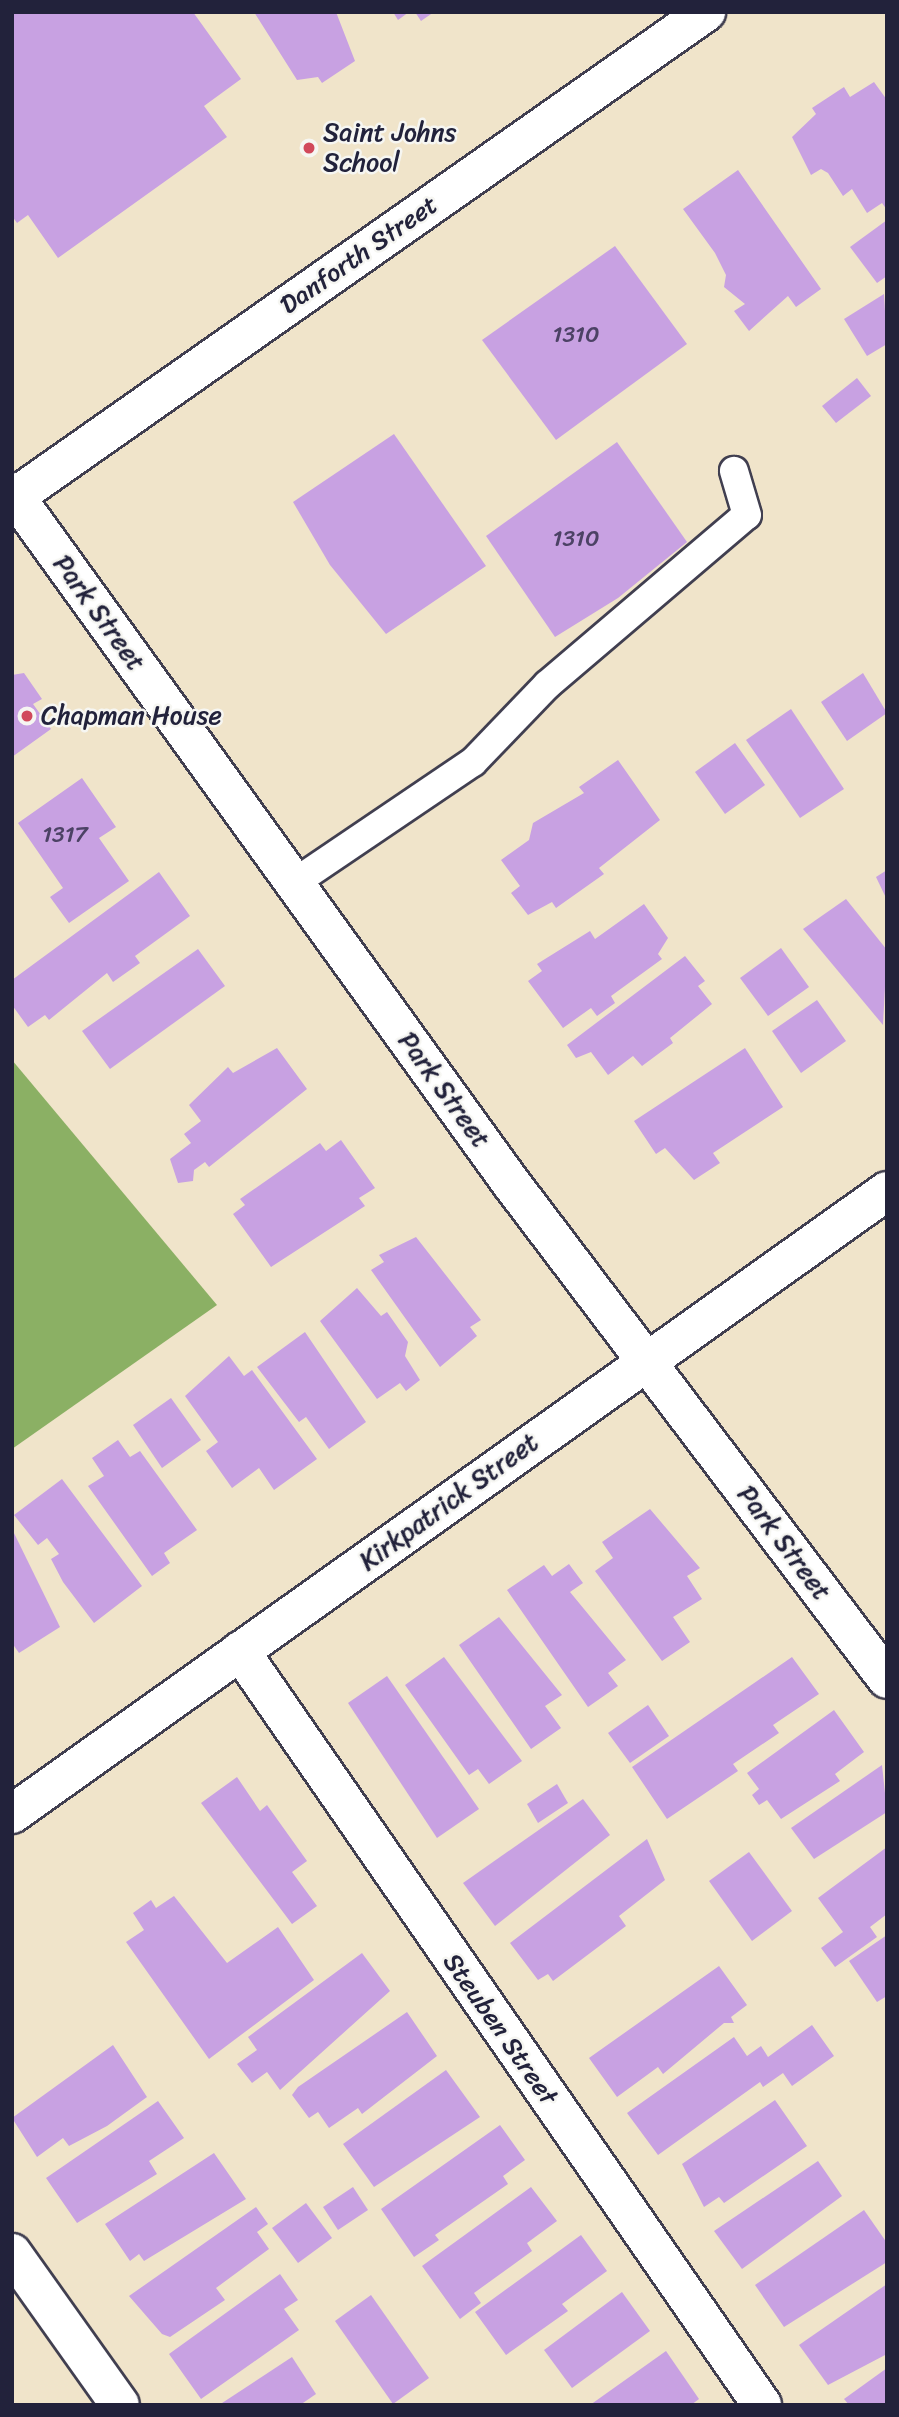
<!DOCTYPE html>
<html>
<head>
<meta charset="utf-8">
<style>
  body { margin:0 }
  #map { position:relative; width:899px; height:2417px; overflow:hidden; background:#f0e4ca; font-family:Sriracha,sans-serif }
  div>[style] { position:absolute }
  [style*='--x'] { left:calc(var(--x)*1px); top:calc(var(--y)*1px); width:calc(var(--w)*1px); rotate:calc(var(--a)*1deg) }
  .forest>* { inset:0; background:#8bb064 }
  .building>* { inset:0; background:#c8a1e2 }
  .roads { filter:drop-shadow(2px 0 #413f50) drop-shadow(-2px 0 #413f50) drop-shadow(0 2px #413f50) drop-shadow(0 -2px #413f50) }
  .lane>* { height:28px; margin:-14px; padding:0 14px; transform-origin:14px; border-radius:14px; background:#fff }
  .street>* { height:38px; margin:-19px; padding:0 19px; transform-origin:19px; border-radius:19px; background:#fff }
  .dots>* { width:19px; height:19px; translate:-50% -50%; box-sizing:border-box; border:4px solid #f6f6f2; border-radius:50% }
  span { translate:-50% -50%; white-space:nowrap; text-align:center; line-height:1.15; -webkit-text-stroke:5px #f6f6f2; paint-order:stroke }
  .number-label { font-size:23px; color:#4c4265 }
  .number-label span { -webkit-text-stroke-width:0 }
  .poi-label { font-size:26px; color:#22223b }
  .left { translate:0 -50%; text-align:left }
  .street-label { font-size:26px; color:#22223b }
  .frame { position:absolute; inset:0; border:14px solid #22223b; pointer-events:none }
</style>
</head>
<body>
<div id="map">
  <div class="forest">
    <i style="clip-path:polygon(12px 1060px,217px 1305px,12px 1449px)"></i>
  </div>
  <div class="building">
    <i style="clip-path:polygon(12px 12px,193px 12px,241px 79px,204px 106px,227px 137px,58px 258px,28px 215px,17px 223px,12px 216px)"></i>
    <i style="clip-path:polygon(254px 12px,336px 12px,355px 61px,322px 83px,318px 77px,297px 80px)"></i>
    <i style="clip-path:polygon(393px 12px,409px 12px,398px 20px)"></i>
    <i style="clip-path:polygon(415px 12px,434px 12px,421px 21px)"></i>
    <i style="clip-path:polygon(874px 82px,887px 100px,887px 210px,882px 203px,867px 213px,852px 189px,843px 196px,828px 173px,821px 169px,811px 175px,792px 137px,816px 114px,812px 108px,844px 87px,850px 97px)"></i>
    <i style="clip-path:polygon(738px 170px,821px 289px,796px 307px,788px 296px,749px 331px,734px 311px,745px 304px,724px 287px,726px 275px,715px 253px,683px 209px)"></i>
    <i style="clip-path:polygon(887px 220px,887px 276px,877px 283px,850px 247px)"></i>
    <i style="clip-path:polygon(615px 246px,687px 344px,556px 440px,482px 340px)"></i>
    <i style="clip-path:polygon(884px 294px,887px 344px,867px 356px,844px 319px)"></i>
    <i style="clip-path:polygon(857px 378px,871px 396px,836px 423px,822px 406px)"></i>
    <i style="clip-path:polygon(394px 434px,486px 566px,386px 634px,330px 565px,293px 502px)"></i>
    <i style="clip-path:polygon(617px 442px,687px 542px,618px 598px,555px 637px,486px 536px)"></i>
    <i style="clip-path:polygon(24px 673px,42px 699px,33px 704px,51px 729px,12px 757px,12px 675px)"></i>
    <i style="clip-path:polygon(863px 673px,887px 713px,847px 741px,821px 702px)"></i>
    <i style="clip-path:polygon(791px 709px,844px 789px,800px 818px,746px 740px)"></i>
    <i style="clip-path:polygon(735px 743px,765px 785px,725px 814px,695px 772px)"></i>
    <i style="clip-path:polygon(618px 760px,660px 820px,599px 868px,604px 874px,556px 908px,552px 902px,528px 915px,511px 893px,520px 886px,501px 860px,529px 840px,533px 823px,584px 793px,579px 787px)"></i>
    <i style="clip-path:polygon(82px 778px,116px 827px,99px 838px,129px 881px,69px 923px,50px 897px,63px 888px,18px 823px)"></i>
    <i style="clip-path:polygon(887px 870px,887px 900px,876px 877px)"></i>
    <i style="clip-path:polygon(159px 872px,190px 916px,135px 956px,140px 963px,113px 982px,107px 973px,49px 1020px,45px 1015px,28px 1027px,12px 1005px,12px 980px)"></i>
    <i style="clip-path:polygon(846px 899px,887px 950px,883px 1025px,803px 929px)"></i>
    <i style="clip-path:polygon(644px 904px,668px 938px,658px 954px,662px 959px,611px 996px,615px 1003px,597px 1016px,591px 1008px,563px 1028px,528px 981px,542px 971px,537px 964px,590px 931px,595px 939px)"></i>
    <i style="clip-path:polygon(781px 948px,809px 987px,768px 1016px,740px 978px)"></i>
    <i style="clip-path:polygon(198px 949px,225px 986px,110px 1069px,82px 1031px)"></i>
    <i style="clip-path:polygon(685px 956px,705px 981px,698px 986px,712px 1004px,670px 1038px,673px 1043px,642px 1066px,633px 1056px,608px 1075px,591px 1052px,576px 1058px,567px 1045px)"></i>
    <i style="clip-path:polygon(817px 1000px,846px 1041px,801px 1073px,772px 1031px)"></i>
    <i style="clip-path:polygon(277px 1048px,307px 1089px,209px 1167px,205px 1162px,194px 1170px,193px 1181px,178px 1183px,170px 1159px,191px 1143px,184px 1134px,201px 1121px,189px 1105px,228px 1067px,233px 1073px)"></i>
    <i style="clip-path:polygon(745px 1048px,783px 1107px,713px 1153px,720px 1163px,694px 1180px,665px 1148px,656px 1154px,634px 1121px)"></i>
    <i style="clip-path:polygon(341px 1140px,375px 1188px,359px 1198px,365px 1206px,271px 1267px,233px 1214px,245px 1205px,240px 1199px,320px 1143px,326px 1151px)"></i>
    <i style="clip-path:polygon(416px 1237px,481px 1320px,470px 1327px,477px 1336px,440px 1367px,371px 1270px,384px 1262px,379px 1255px)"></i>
    <i style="clip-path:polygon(357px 1288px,381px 1316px,387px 1312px,408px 1342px,405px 1356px,420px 1380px,406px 1391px,400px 1383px,377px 1399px,320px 1321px)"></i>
    <i style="clip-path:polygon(305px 1332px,366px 1422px,329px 1449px,306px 1417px,299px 1422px,257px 1367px)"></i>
    <i style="clip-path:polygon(229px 1356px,244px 1376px,252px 1370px,317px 1459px,274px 1490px,259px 1468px,232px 1488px,206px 1451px,218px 1442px,185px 1396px)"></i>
    <i style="clip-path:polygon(171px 1398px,201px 1440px,162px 1468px,133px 1425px)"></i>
    <i style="clip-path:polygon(118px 1440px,130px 1457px,140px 1451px,197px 1530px,164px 1553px,170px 1563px,152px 1576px,88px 1486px,104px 1476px,92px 1458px)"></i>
    <i style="clip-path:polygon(62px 1479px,142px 1586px,94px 1623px,63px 1582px,51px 1559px,59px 1554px,47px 1538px,38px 1545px,14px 1515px)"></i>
    <i style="clip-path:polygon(650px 1509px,700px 1568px,687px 1576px,702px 1599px,673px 1617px,690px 1642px,662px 1661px,595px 1571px,613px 1558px,602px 1542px)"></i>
    <i style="clip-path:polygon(12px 1529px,60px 1627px,19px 1653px,12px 1643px)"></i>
    <i style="clip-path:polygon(569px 1564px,583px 1583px,570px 1592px,626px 1660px,608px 1673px,618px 1686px,588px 1707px,507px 1590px,544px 1565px,552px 1576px)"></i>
    <i style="clip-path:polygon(499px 1617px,562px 1695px,545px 1706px,561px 1728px,531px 1749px,459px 1645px)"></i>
    <i style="clip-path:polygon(444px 1657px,522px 1761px,489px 1784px,478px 1769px,469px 1775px,405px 1685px)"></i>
    <i style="clip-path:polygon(792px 1657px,819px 1694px,773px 1725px,779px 1733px,733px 1764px,738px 1771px,667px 1819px,632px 1767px)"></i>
    <i style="clip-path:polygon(387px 1676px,479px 1809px,437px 1838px,348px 1703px)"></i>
    <i style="clip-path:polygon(648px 1705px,669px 1736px,630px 1763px,608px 1733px)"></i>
    <i style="clip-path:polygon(834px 1710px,864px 1752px,835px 1774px,840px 1781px,781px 1819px,767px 1800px,759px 1805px,752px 1795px,759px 1789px,747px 1773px)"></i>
    <i style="clip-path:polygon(882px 1765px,887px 1812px,814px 1859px,791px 1828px)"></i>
    <i style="clip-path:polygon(237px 1777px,260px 1811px,267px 1805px,307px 1861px,292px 1872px,317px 1906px,292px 1924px,201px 1803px)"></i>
    <i style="clip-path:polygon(557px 1784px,568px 1803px,538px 1823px,527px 1804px)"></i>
    <i style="clip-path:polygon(583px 1799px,610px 1835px,495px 1926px,463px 1883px)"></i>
    <i style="clip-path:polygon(647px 1839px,665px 1880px,619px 1916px,626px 1926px,553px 1981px,548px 1974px,538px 1980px,510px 1943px)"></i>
    <i style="clip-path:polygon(887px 1847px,887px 1914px,870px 1927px,877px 1937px,835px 1967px,821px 1948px,843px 1932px,818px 1898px)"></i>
    <i style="clip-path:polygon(749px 1852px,792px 1911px,752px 1941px,709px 1881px)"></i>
    <i style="clip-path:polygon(174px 1896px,227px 1963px,278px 1927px,314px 1980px,209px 2059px,126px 1942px,144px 1930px,133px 1913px,151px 1900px,156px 1908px)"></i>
    <i style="clip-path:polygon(887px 1935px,887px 1996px,877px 2002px,849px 1961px)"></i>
    <i style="clip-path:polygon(362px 1953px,390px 1991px,280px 2090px,267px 2072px,252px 2083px,237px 2064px,257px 2050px,248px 2037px)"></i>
    <i style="clip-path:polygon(719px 1966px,747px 2005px,731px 2017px,734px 2023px,724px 2023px,663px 2074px,658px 2067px,617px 2097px,589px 2058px)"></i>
    <i style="clip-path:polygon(407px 2012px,437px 2056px,362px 2114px,358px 2108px,329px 2128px,318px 2112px,309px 2118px,292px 2095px,298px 2087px)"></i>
    <i style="clip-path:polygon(812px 2025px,834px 2056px,792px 2086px,783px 2073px,763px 2087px,760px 2082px,658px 2155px,627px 2113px,734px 2037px,747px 2056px,761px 2046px,768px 2057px)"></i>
    <i style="clip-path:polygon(113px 2045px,147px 2097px,107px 2126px,69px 2146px,63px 2138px,37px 2157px,12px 2118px)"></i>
    <i style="clip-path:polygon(446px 2070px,480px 2117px,374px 2187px,343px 2144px)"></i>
    <i style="clip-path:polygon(775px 2100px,807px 2146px,724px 2203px,719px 2197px,704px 2207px,682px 2164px)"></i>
    <i style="clip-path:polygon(158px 2101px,184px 2138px,149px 2161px,157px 2174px,77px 2223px,46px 2178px)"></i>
    <i style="clip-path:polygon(500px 2125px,525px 2160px,503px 2176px,508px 2184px,435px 2235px,439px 2240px,414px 2257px,381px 2209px)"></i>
    <i style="clip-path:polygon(214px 2153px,246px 2199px,144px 2261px,139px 2254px,130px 2261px,105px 2224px)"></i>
    <i style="clip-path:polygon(818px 2161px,842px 2196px,742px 2269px,714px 2231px)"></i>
    <i style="clip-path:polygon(353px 2187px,368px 2210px,338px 2230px,323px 2207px)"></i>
    <i style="clip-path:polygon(531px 2187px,557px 2221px,527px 2243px,532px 2251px,474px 2293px,481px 2303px,460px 2319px,422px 2266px)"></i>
    <i style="clip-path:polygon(306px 2203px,332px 2238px,298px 2263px,272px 2228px)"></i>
    <i style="clip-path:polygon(256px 2207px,268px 2224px,257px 2232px,269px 2249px,216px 2288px,225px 2300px,170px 2337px,162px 2334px,129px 2296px)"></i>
    <i style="clip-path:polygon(864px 2210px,887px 2243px,887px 2262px,784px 2327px,755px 2285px)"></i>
    <i style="clip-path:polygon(581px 2235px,607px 2271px,562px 2304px,568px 2311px,506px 2355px,475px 2312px)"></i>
    <i style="clip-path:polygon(280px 2274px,298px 2300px,284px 2309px,299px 2330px,201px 2399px,169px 2354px)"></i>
    <i style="clip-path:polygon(887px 2284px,887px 2354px,828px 2385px,799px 2345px)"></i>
    <i style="clip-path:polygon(622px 2292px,650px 2331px,572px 2388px,544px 2350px)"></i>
    <i style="clip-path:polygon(371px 2295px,429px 2378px,393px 2404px,335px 2321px)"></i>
    <i style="clip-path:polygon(666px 2351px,699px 2399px,691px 2405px,590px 2405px)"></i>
    <i style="clip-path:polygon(292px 2357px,316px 2394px,300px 2405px,219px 2405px)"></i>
    <i style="clip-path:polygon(887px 2368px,887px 2405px,849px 2405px,844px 2399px)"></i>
  </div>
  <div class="roads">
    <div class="lane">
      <i style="--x:294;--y:883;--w:216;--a:-34.1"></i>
      <i style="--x:473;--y:762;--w:107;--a:-46.1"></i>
      <i style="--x:547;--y:685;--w:262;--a:-40.4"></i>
      <i style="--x:747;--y:515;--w:46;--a:-106.5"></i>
    </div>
    <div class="street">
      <i style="--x:12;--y:492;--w:852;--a:54.17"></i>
      <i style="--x:511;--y:1183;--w:622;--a:52.84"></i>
      <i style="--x:12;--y:499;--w:848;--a:-35.06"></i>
      <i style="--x:240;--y:1651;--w:917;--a:55.3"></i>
      <i style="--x:12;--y:1814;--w:1074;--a:-35.45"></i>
      <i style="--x:12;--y:2253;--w:186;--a:54.6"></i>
    </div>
  </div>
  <div class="dots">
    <i style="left:309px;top:148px;background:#d1495b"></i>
    <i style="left:27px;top:716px;background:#d1495b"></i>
  </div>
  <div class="number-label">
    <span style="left:576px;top:335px">1310</span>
    <span style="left:576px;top:539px">1310</span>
    <span style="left:65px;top:835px">1317</span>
  </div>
  <div class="poi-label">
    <span class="left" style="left:323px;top:148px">Saint Johns<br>School</span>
    <span class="left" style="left:41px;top:716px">Chapman House</span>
  </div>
  <div class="street-label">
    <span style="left:359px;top:255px;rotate:-35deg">Danforth Street</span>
    <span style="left:99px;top:613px;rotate:54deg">Park Street</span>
    <span style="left:444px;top:1090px;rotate:54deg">Park Street</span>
    <span style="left:449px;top:1502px;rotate:-36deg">Kirkpatrick Street</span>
    <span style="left:784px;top:1543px;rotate:53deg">Park Street</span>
    <span style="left:500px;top:2029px;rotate:55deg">Steuben Street</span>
  </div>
  <div class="frame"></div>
</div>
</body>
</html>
